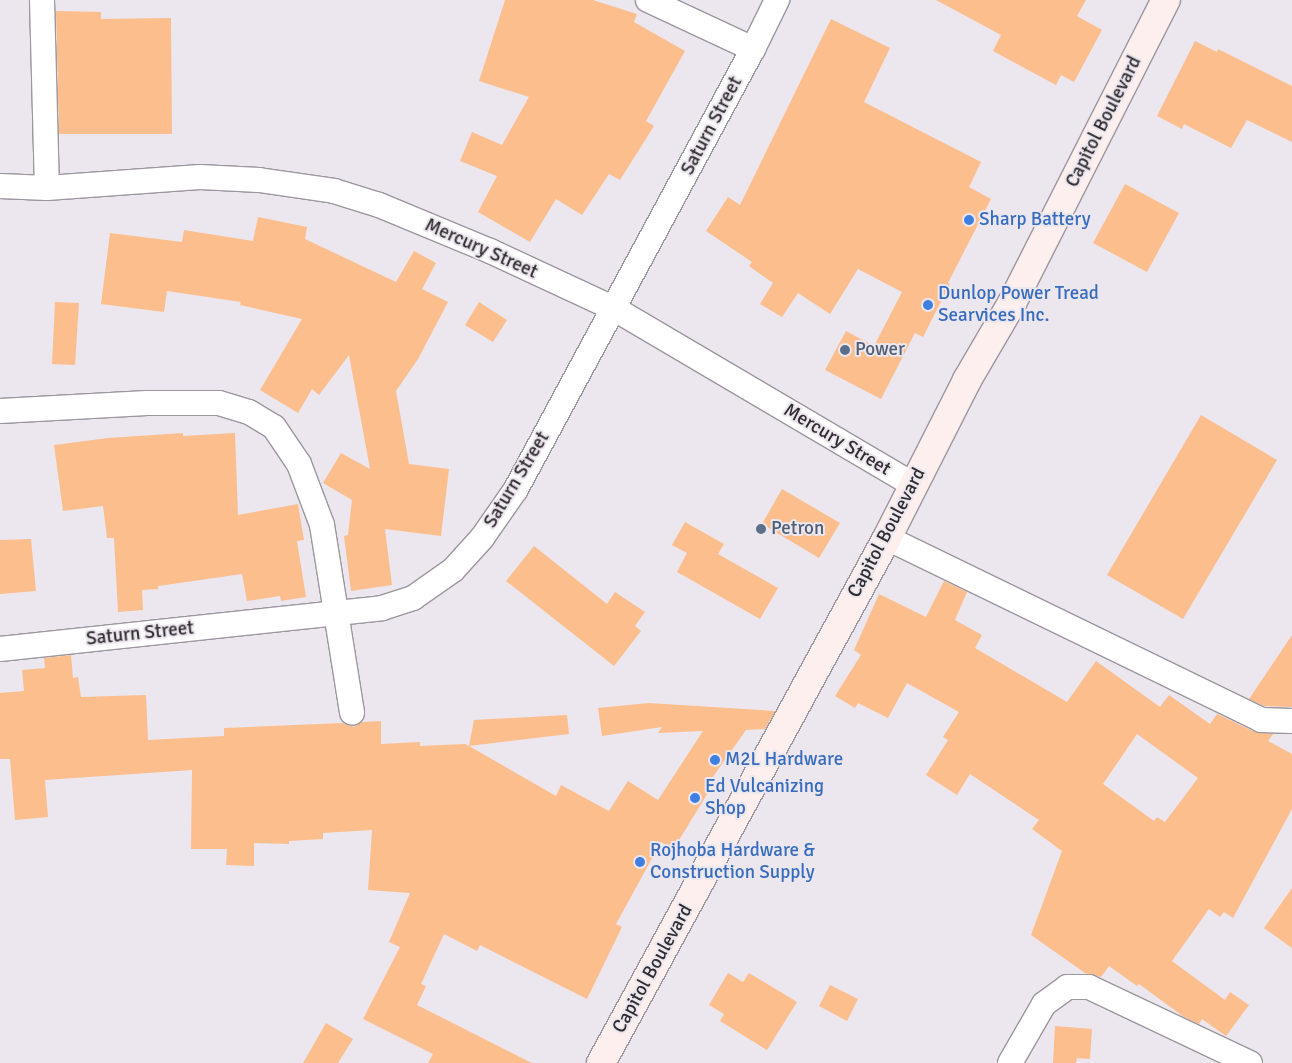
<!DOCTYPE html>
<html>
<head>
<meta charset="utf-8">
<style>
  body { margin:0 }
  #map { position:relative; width:1292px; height:1063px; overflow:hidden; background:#ece6ee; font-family:Signika,sans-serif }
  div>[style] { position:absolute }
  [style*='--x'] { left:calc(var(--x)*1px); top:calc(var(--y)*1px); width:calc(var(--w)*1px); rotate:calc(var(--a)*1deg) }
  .building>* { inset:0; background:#fcbe8d }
  .roads { filter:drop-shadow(1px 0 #9c969e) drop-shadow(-1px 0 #9c969e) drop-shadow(0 1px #9c969e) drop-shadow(0 -1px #9c969e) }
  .street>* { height:24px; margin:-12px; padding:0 12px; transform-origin:12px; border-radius:12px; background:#fff }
  .secondary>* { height:28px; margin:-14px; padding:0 14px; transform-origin:14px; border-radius:14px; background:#fcefee }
  .dots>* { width:14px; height:14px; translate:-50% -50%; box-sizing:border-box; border:2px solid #ece6ee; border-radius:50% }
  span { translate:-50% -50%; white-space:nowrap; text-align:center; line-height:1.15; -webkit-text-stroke:4px #ece6ee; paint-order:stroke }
  .street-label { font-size:19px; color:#2e2c2f }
  .shop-label { font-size:19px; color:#366cbe }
  .left { translate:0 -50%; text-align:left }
  .service-label { font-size:19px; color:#4e5e75 }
</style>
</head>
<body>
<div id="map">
  <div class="building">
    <i style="clip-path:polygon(505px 0,593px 0,637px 14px,634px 22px,685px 51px,646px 121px,654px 126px,620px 180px,609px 174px,582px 215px,556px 199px,530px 242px,478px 212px,497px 176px,460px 161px,472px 132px,502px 145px,529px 97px,479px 81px)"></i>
    <i style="clip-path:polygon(936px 0,1086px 0,1077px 16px,1102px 30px,1074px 82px,1061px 75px,1056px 85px,993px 51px,1001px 35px)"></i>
    <i style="clip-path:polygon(56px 11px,101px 12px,101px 19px,171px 18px,172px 134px,59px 134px)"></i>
    <i style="clip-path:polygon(831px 19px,890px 48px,864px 102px,981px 162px,969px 187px,991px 199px,948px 283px,950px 284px,923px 337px,915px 333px,881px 399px,825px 370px,846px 331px,874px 346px,902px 292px,858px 269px,830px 314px,798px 293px,782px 317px,760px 304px,773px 283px,749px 266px,752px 262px,706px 231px,728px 197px,740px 205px)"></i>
    <i style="clip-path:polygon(1195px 41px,1217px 52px,1218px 49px,1292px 86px,1292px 142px,1247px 120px,1231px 148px,1184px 124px,1182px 129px,1157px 116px)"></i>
    <i style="clip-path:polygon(1125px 184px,1179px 213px,1147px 272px,1093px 243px)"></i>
    <i style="clip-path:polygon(258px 217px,307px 227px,305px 239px,396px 282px,414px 251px,436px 263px,422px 289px,448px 302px,418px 359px,396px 391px,409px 464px,449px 469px,441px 536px,385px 529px,392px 585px,351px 591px,344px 536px,348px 535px,352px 500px,323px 483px,341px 453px,370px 469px,349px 355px,319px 395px,312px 389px,298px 413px,260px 390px,302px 319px,240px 305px,241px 302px,167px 291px,164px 312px,101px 304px,110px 233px,182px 242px,184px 230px,253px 241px)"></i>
    <i style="clip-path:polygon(55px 302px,79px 303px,75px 365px,52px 364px)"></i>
    <i style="clip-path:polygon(479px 302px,507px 320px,493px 342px,465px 325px)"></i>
    <i style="clip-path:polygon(1201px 415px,1277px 460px,1183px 619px,1107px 575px)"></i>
    <i style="clip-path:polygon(183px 433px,183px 436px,235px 433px,238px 515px,298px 504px,304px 540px,297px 541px,306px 597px,281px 601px,280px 596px,247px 601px,242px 574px,158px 586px,158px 589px,142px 590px,143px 610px,118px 612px,114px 538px,107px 538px,103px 506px,63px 511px,54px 445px,108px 438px)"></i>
    <i style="clip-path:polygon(782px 489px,840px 523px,819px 558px,762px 524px)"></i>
    <i style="clip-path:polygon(685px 522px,724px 544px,718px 554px,778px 588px,760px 619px,677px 572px,687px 553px,672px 545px)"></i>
    <i style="clip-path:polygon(31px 539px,36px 591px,0 594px,0 540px)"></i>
    <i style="clip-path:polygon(534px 546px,607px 604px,615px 592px,645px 612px,635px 626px,641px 631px,614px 666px,506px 581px)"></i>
    <i style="clip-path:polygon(evenodd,944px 581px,967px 592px,955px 620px,982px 635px,975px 648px,1067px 702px,1096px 661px,1160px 707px,1169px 695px,1210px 724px,1217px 714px,1255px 732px,1273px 734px,1268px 741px,1292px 754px,1292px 809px,1233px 918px,1224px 912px,1220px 917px,1209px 909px,1172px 961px,1225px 1000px,1230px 992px,1249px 1005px,1226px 1036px,1202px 1019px,1199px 1024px,1184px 1017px,1139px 984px,1137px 986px,1109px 966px,1101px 977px,1085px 973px,1031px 935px,1062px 851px,1032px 829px,1039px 820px,970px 774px,957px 795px,926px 775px,948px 740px,943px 737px,959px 712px,907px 683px,888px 718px,858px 703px,855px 708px,835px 696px,861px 655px,854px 650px,879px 594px,926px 617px,944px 581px,1137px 734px,1198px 778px,1165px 822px,1157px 817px,1154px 821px,1103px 784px,1137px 734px)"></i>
    <i style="clip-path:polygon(1292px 635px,1292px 707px,1264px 706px,1249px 699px)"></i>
    <i style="clip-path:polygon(71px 655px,73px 678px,78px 677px,81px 697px,146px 695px,148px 740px,224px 736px,224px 728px,343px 723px,354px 727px,362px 722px,381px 721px,381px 744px,420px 742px,420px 746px,465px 744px,469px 746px,474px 720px,567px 715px,569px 734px,469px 746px,556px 796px,561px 785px,609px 811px,628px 781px,658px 800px,703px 731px,658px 733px,662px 727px,602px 736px,598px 708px,649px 703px,775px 711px,765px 729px,746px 730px,705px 788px,709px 791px,673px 850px,661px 842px,616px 924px,622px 927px,587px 999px,480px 945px,477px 951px,444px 934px,421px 984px,426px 986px,417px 1005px,532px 1063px,428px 1063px,433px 1054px,363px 1019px,400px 947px,389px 942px,410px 893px,368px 890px,372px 830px,323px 833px,323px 839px,289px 841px,289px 844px,254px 843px,254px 866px,226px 865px,227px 849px,191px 849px,192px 770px,45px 780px,48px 817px,15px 820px,10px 759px,0 759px,0 693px,24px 691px,22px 670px,45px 668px,44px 658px)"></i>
    <i style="clip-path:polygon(1292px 888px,1292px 948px,1264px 928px)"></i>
    <i style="clip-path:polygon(728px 973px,743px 982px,749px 973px,797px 1002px,767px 1050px,720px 1021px,724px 1014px,709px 1005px)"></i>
    <i style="clip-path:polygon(830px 985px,858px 999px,847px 1021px,819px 1006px)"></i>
    <i style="clip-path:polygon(326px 1023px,353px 1039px,338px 1063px,303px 1063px)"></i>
    <i style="clip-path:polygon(1055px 1026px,1092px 1029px,1090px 1059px,1077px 1058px,1076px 1063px,1053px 1063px)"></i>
  </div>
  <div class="roads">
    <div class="street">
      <i style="--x:42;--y:0;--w:188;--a:88.5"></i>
      <i style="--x:648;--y:0;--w:116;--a:25"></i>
      <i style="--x:0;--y:186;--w:47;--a:2.4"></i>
      <i style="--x:47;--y:188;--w:153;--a:-4.1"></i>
      <i style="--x:200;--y:177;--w:59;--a:2.9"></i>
      <i style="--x:259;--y:180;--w:76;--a:8.3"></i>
      <i style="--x:334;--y:191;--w:47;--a:17.3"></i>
      <i style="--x:379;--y:205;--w:120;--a:22.5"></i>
      <i style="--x:490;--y:251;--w:136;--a:24.9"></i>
      <i style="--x:613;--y:308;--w:348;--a:30.5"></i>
      <i style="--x:0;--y:411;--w:147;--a:-3.1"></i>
      <i style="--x:147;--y:403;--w:72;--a:0"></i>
      <i style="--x:219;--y:403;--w:31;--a:17"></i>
      <i style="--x:249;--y:412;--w:29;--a:31"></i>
      <i style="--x:274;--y:427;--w:45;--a:56"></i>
      <i style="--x:299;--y:464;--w:65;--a:69.3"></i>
      <i style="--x:322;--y:525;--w:190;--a:80.9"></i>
      <i style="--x:887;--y:538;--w:416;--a:25.9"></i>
      <i style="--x:1261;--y:720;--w:31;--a:2"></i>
      <i style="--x:0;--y:649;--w:384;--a:-6.1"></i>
      <i style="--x:382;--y:608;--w:33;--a:-18"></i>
      <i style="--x:413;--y:598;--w:49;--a:-35"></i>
      <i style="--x:453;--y:570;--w:43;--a:-47.8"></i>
      <i style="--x:482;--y:538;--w:60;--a:-55.2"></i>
      <i style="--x:516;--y:489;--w:500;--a:-61.7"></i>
      <i style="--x:753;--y:49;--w:55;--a:-63.9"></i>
      <i style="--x:1010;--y:1063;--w:68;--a:-60"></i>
      <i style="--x:1044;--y:1004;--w:29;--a:-36"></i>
      <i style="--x:1067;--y:987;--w:22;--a:0"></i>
      <i style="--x:1089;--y:987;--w:178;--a:25.3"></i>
    </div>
    <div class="secondary">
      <i style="--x:601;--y:1063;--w:598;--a:-61.42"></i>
      <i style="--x:887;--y:538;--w:177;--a:-63.1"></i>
      <i style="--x:967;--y:380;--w:89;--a:-59.7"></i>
      <i style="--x:1012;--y:303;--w:340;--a:-63.1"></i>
    </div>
  </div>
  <div class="dots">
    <i style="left:969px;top:220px;background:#3f7fe0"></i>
    <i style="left:928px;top:305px;background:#3f7fe0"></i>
    <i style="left:845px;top:350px;background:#5c6f8a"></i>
    <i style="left:761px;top:529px;background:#5c6f8a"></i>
    <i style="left:715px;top:760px;background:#3f7fe0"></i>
    <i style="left:695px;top:798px;background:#3f7fe0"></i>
    <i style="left:640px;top:862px;background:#3f7fe0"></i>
  </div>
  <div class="street-label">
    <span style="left:1104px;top:122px;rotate:-63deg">Capitol Boulevard</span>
    <span style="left:712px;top:126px;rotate:-62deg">Saturn Street</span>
    <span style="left:481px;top:249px;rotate:24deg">Mercury Street</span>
    <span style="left:837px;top:440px;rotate:31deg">Mercury Street</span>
    <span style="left:517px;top:480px;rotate:-59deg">Saturn Street</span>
    <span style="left:887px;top:533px;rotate:-62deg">Capitol Boulevard</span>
    <span style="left:140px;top:634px;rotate:-6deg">Saturn Street</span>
    <span style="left:653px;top:969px;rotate:-61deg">Capitol Boulevard</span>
  </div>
  <div class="shop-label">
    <span class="left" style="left:979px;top:220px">Sharp Battery</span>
    <span class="left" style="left:938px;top:305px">Dunlop Power Tread<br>Searvices Inc.</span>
    <span class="left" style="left:725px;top:760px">M2L Hardware</span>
    <span class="left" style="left:705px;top:798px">Ed Vulcanizing<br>Shop</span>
    <span class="left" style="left:650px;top:862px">Rojhoba Hardware &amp;<br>Construction Supply</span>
  </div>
  <div class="service-label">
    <span class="left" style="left:855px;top:350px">Power</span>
    <span class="left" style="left:771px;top:529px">Petron</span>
  </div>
</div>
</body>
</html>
